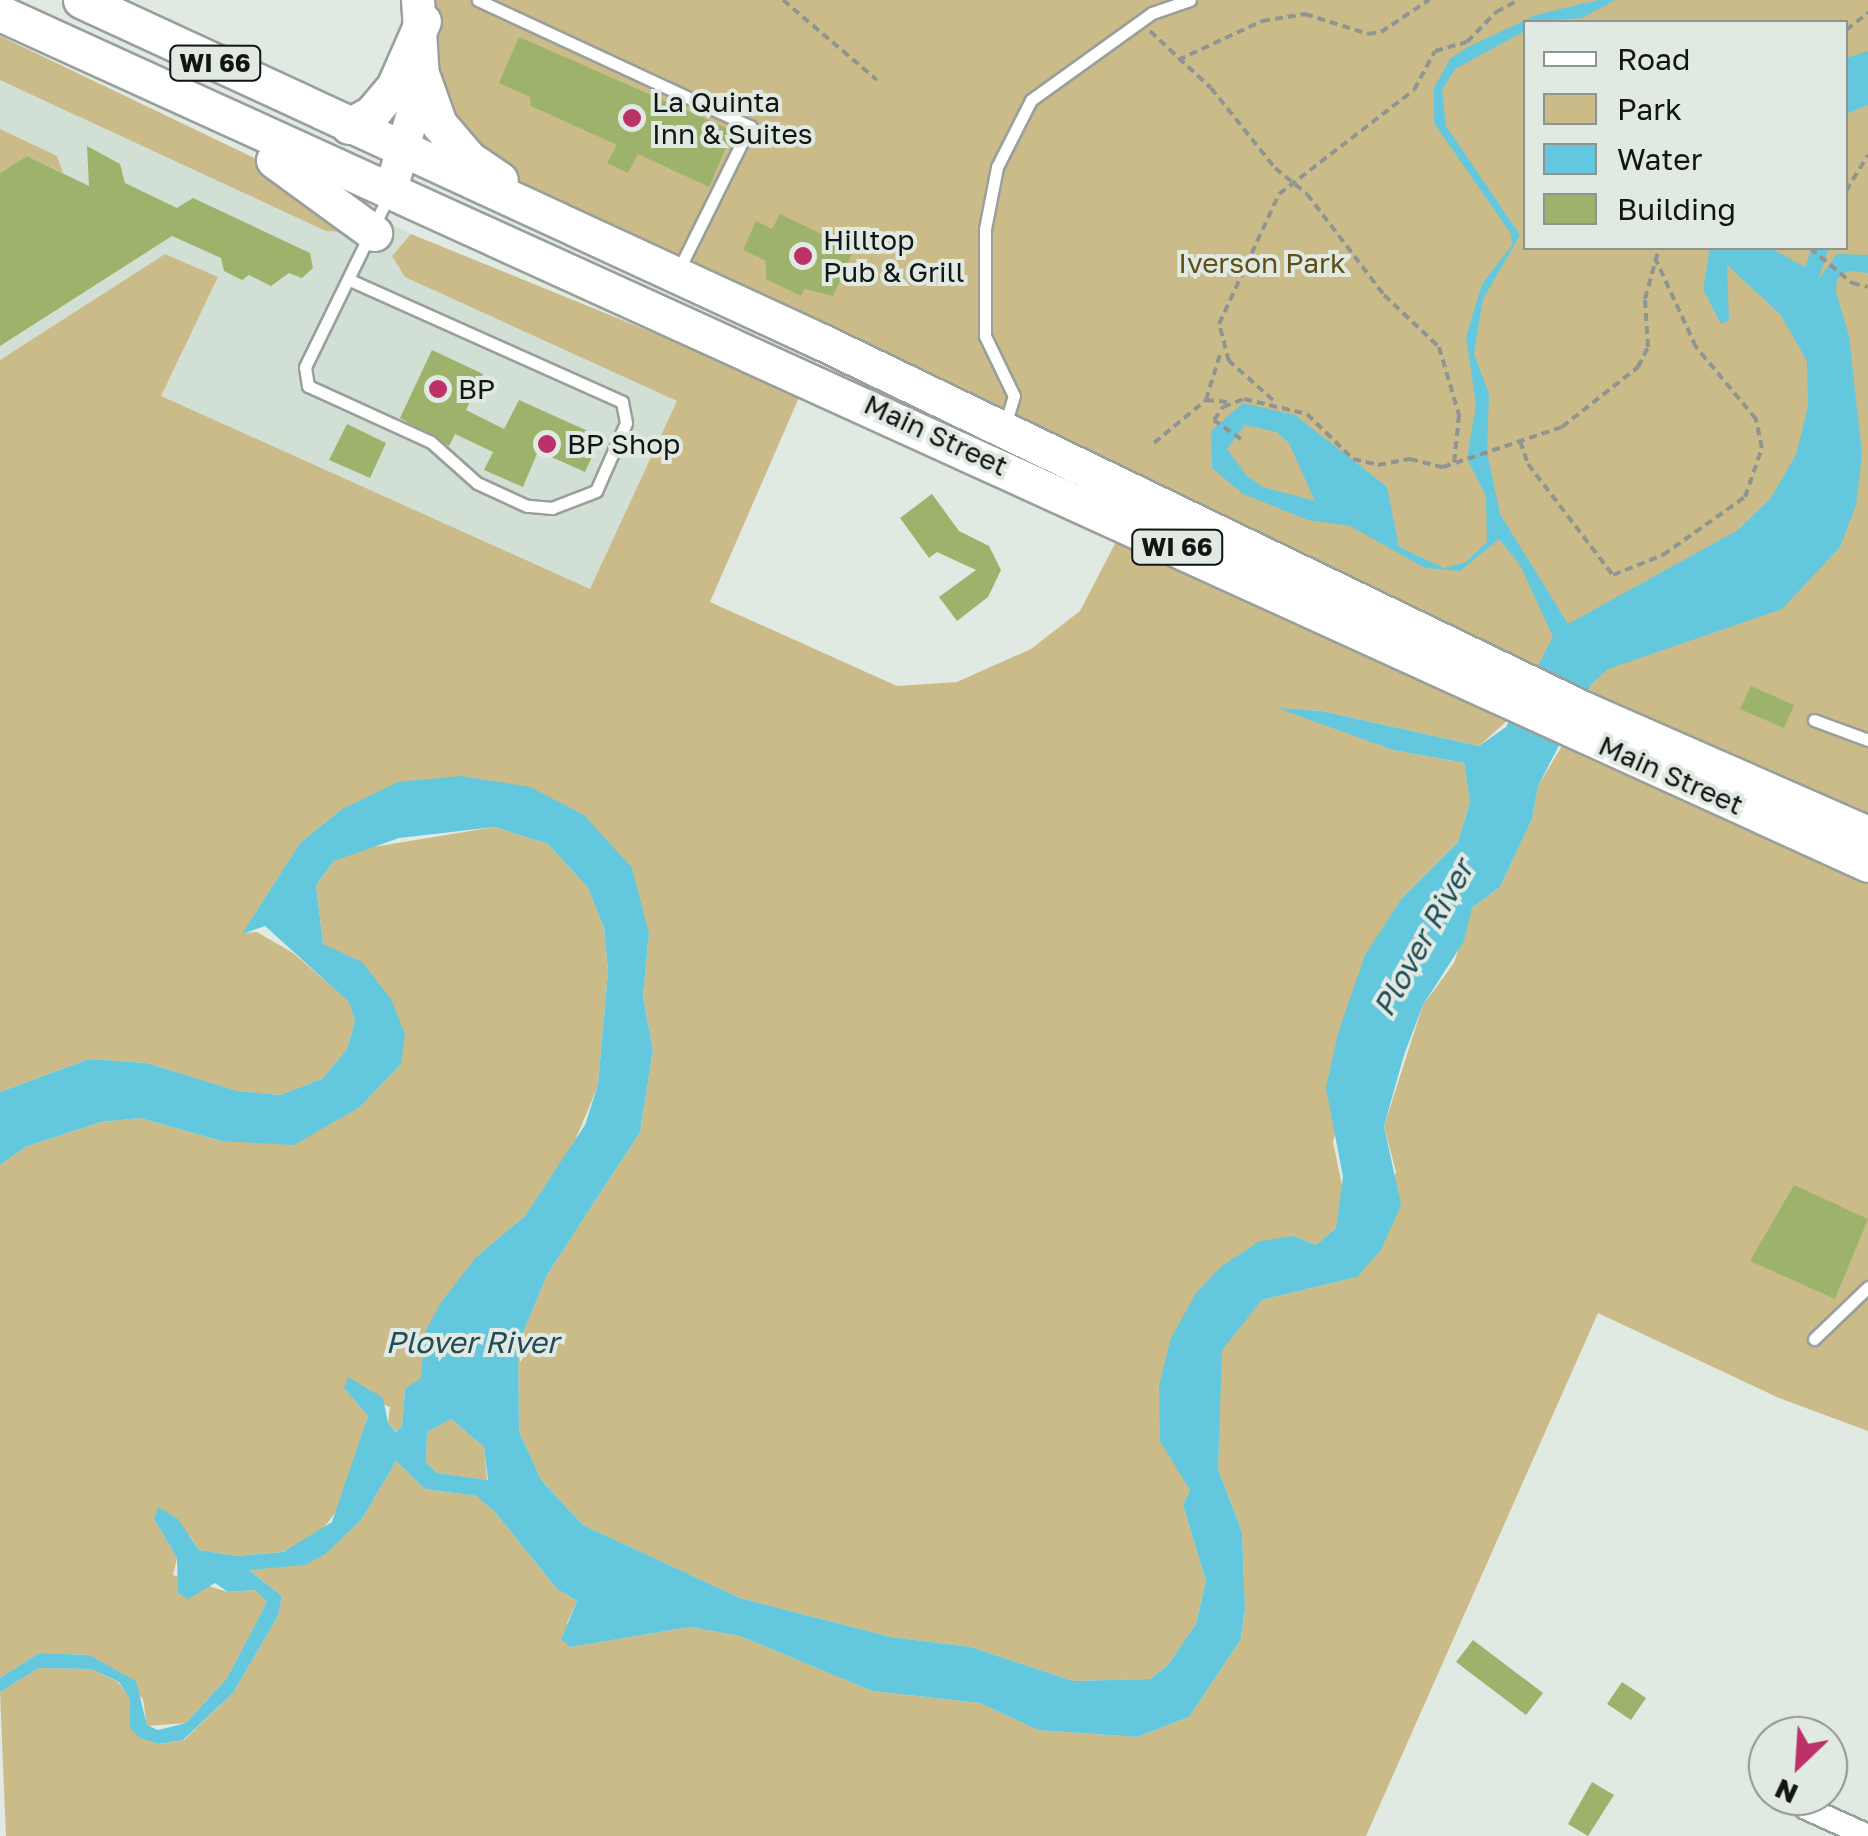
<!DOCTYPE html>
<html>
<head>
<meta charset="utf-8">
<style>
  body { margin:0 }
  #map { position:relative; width:1868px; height:1836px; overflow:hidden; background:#e1e9e3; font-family:"Golos Text",sans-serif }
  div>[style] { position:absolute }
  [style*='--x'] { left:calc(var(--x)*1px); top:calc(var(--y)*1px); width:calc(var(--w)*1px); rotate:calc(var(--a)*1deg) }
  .built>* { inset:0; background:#d1dfd4 }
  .green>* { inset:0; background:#cbbb88 }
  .water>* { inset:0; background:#63c8de }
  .building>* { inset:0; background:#9db36c }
  .path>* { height:4px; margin-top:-2px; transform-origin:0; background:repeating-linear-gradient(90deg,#8f9590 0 8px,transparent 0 13px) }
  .roads { filter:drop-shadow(2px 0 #999f9a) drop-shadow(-2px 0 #999f9a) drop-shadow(0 2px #999f9a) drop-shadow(0 -2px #999f9a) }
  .lane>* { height:11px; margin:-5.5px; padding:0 5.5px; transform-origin:5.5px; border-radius:5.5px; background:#fff }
  .street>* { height:22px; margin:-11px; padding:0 11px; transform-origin:11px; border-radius:11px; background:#fff }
  .secondary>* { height:32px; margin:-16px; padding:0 16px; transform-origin:16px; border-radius:16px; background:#fff }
  .primary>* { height:35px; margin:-17.5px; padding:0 17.5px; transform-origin:17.5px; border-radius:17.5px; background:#fff }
  .dots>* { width:28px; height:28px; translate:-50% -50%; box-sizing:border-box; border:5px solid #e1e9e3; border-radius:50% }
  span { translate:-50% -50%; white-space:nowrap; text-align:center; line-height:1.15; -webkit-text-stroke:8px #e1e9e3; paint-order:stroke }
  .shield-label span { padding:2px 8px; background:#e1e9e3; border:2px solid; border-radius:8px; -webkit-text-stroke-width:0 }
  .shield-label { font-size:25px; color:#121513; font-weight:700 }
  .poi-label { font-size:28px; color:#121513 }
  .left { translate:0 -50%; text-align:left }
  .park-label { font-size:28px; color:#604f16 }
  .street-label { font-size:28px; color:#121513 }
  .water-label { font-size:30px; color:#204d57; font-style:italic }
  .legend { position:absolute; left:1523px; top:20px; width:325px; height:230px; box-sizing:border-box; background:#e1e9e3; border:2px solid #8e9490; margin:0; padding:12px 18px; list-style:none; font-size:30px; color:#121513 }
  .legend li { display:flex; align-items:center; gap:20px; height:50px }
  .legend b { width:50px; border:2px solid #8e9490 }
  .north { position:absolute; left:1748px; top:1716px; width:100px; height:100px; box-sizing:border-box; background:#e1e9e3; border:2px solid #8e9490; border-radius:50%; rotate:205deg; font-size:28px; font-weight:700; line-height:40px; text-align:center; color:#121513 }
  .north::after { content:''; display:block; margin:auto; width:35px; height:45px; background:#bc3168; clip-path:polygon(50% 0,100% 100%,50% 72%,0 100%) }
</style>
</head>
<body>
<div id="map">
  <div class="built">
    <i style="clip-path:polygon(0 36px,411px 234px,700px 352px,590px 590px,160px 396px,218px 278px,165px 254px,0 360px)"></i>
  </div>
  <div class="green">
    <i style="clip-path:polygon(evenodd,418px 0,1868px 0,1868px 834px,404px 153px,418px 0,1526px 22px,1846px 22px,1846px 248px,1526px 248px,1526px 22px)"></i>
    <i style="clip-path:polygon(0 36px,323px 191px,346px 232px,326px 231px,0 80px)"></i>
    <i style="clip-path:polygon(0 129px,57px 156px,63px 173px,27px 156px,0 173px)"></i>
    <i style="clip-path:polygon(411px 234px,801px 393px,710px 602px,897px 686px,957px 682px,1031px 649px,1080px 611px,1118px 538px,1510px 718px,1479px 746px,1322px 711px,1283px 709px,1393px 750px,1464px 763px,1470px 802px,1458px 842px,1402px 898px,1333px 1142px,1345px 1199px,1336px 1228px,1316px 1245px,1294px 1236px,1222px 1266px,1184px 1473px,1190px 1490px,1183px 1505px,1206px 1581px,1196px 1624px,1167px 1666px,1150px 1679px,1073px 1681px,971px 1647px,891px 1637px,740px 1598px,583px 1525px,541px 1480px,519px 1431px,518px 1345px,547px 1275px,640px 1132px,653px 1050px,643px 996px,649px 933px,584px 815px,342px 809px,300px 843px,243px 933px,257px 932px,293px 953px,349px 1001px,355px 1021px,347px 1049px,322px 1079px,280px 1095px,236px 1091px,147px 1063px,89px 1059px,0 1092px,0 360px,165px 254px,218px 277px,161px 396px,590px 589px,677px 401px,405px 277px,392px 256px)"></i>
    <i style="clip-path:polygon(1563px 744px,1868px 882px,1868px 1431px,1779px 1398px,1598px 1313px,1366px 1836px,6px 1836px,0 1692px,39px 1668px,91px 1669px,118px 1682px,130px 1698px,130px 1728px,159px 1744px,184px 1740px,233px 1693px,278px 1616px,282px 1596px,248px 1569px,327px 1553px,362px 1519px,396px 1461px,425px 1489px,476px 1496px,494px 1511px,557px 1589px,577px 1601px,567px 1623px,571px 1647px,690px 1627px,740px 1636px,872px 1691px,980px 1703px,1038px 1730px,1137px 1737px,1189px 1717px,1241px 1639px,1245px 1610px,1242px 1532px,1218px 1469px,1221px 1350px,1262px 1300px,1353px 1278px,1396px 1172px,1384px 1126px,1423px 1005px,1454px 963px,1472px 908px,1500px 887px,1532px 819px,1538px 786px)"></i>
    <i style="clip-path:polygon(495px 827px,548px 844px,588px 888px,604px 928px,608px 971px,598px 1086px,568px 1157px,525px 1216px,476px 1257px,423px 1345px,428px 1359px,421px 1379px,405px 1389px,402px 1427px,397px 1432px,388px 1423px,390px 1407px,345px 1389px,368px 1416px,339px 1508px,318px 1535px,282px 1552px,237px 1556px,199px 1550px,190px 1536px,154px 1519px,177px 1558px,173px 1575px,228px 1592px,255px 1590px,267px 1602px,227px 1678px,186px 1723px,147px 1726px,143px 1699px,89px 1655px,39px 1653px,0 1678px,0 1165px,25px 1147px,101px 1122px,140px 1118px,221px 1141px,329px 1124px,360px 1107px,401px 1064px,323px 944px,316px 885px,334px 861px,361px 849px)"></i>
    <i style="clip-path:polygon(451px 1419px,484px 1447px,487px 1480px,437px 1473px,426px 1462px,427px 1432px)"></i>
  </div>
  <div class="water">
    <i style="clip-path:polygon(evenodd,1598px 0,1615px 0,1582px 18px,1526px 22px,1525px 31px,1455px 69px,1442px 90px,1446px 126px,1520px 235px,1483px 299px,1474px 354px,1489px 394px,1487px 452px,1500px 514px,1568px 624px,1738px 530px,1770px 499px,1796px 455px,1808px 407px,1807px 361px,1780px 314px,1727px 265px,1729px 320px,1721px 324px,1703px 289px,1710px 248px,1770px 248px,1805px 267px,1812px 248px,1829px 248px,1818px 280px,1837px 254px,1868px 255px,1868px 273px,1848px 271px,1837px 279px,1836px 292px,1849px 336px,1862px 454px,1856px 505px,1840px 547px,1782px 609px,1608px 669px,1591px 684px,1538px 786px,1532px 819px,1500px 887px,1472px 908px,1464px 941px,1423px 1005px,1404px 1055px,1384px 1126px,1401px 1205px,1381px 1250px,1357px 1277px,1262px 1300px,1222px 1350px,1218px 1469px,1242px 1532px,1245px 1609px,1241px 1639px,1189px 1717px,1137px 1737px,1038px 1730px,980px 1703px,872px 1691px,740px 1636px,690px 1627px,571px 1647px,561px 1640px,577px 1601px,557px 1589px,494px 1511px,476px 1496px,425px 1489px,396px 1461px,362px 1519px,327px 1553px,305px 1565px,249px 1570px,282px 1596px,278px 1616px,233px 1693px,183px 1740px,159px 1744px,140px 1738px,130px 1728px,130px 1699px,119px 1682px,91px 1669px,39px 1668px,0 1692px,0 1678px,39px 1653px,89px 1655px,136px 1681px,147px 1725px,158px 1730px,186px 1723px,227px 1678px,267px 1602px,255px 1590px,228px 1592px,215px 1583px,188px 1599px,178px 1593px,177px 1558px,154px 1519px,158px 1507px,178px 1519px,199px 1550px,237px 1556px,283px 1552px,332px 1522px,368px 1416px,344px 1388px,348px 1377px,383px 1398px,388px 1423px,396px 1432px,402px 1427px,405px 1389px,421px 1378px,425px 1332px,440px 1304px,476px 1257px,525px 1216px,585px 1125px,598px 1085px,608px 971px,604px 928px,588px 888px,548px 844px,495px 827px,399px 838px,334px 861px,316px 885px,323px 944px,362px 962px,391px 999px,405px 1034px,401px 1064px,360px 1107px,294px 1145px,221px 1141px,140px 1118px,101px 1122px,25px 1147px,0 1165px,0 1092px,89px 1059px,147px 1063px,237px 1091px,280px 1095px,322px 1079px,347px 1049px,355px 1021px,349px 1002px,265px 926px,242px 934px,300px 843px,342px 809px,398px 782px,461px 776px,530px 787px,584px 815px,632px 868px,649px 933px,643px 996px,653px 1050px,640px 1132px,547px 1275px,518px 1345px,519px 1431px,541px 1480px,583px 1525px,740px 1598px,891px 1637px,971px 1647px,1073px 1681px,1150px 1679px,1167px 1666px,1196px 1624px,1206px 1581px,1183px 1505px,1190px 1490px,1160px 1441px,1159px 1386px,1171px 1338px,1196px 1293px,1222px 1266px,1260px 1241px,1294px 1236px,1316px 1245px,1336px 1228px,1343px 1177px,1326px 1088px,1338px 1033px,1365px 955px,1402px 898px,1458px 842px,1470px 802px,1464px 763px,1393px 750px,1277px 708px,1322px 711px,1479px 746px,1506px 727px,1553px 637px,1520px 565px,1499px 539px,1460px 571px,1425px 568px,1350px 526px,1308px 520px,1243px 494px,1212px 468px,1211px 431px,1243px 403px,1295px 415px,1387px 487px,1399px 547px,1444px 568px,1466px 562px,1487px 542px,1486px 496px,1467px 459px,1476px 405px,1466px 337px,1482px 284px,1512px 245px,1511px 234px,1434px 123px,1434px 88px,1450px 59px,1468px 47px,1536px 15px,1598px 0,1245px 425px,1277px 432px,1289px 443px,1315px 501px,1263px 487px,1246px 475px,1227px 449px,1245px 425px,1598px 0,451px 1419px,484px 1447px,488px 1480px,437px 1473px,426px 1462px,427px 1432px,451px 1419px)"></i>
    <i style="clip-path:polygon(1868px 51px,1868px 105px,1846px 114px,1846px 58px)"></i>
  </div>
  <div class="building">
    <i style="clip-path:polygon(519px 37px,733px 131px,709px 187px,638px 154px,628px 173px,607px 163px,617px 145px,531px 106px,530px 97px,499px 83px)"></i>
    <i style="clip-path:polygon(87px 146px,120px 164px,125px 183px,177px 208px,193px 198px,310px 253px,313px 268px,302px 278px,289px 273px,271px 286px,249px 275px,242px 280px,224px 271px,221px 258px,172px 236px,0 346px,0 173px,27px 156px,89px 186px)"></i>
    <i style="clip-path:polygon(780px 214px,854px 250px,833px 296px,804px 289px,801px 296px,766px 279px,766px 261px,743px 250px,756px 221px,772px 229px)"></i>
    <i style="clip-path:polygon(432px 350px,483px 374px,466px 410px,504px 429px,519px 400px,601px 437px,585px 472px,538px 451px,523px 487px,484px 470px,493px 452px,455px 434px,449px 446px,400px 418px)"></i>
    <i style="clip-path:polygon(347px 424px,386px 443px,370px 478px,329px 460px)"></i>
    <i style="clip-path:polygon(932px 494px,959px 531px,989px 546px,1001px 570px,988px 597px,957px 621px,939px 597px,976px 570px,937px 552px,929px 558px,900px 518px)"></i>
    <i style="clip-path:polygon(1751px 686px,1794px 705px,1784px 728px,1740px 709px)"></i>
    <i style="clip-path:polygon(1794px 1185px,1868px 1219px,1835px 1299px,1750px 1261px)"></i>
    <i style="clip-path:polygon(1473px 1640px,1543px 1693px,1526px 1715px,1456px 1662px)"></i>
    <i style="clip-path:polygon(1622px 1682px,1646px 1698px,1631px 1720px,1607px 1704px)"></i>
    <i style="clip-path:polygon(1592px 1782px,1614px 1795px,1588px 1836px,1568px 1824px)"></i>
  </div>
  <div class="path">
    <i style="--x:783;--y:0;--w:123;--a:40.4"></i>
    <i style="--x:1846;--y:30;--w:28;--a:-38"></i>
    <i style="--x:1150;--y:31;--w:83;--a:43.1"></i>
    <i style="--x:1211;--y:88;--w:102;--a:51.3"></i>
    <i style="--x:1275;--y:168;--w:41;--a:39.1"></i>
    <i style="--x:1307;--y:194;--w:127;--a:52.7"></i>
    <i style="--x:1384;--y:295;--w:76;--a:43.4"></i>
    <i style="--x:1439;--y:347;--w:71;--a:73.6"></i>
    <i style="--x:1459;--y:415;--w:48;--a:95.9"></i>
    <i style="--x:1178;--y:60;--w:93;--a:-24.9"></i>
    <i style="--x:1262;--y:21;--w:44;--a:-9.2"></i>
    <i style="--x:1305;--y:14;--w:66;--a:17.6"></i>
    <i style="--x:1368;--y:34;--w:13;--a:-9"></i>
    <i style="--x:1381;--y:32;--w:58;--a:-33.7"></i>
    <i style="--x:1846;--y:191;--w:42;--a:-58.6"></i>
    <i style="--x:1810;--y:248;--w:55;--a:39.8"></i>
    <i style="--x:1852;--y:283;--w:16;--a:14"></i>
    <i style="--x:1206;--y:400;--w:25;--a:5"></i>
    <i style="--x:1273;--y:400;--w:59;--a:-138.4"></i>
    <i style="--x:1229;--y:361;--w:38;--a:-105"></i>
    <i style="--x:1219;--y:324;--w:143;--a:-65.2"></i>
    <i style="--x:1279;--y:194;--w:170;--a:-37.6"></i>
    <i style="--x:1414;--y:90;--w:44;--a:-61.7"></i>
    <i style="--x:1435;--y:51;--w:33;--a:-16"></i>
    <i style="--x:1467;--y:42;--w:42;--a:-46"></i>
    <i style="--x:1496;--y:12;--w:26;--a:-28"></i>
    <i style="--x:1241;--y:439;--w:33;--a:-145"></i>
    <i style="--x:1214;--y:420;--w:16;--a:-55"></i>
    <i style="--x:1223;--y:407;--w:22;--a:-21"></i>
    <i style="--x:1244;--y:399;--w:65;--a:13.4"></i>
    <i style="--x:1307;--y:414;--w:64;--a:44.4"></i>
    <i style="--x:1353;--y:459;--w:26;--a:13"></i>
    <i style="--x:1378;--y:465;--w:33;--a:-11"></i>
    <i style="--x:1410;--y:459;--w:34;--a:14"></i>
    <i style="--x:1443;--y:467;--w:126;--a:-18.6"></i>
    <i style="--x:1562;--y:427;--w:97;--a:-38.3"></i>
    <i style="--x:1638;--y:367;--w:22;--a:-63"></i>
    <i style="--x:1648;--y:347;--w:48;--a:-93.6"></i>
    <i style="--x:1645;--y:299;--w:53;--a:-74.6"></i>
    <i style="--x:1520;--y:441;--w:24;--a:71"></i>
    <i style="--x:1528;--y:464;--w:140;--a:52.6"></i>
    <i style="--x:1613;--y:575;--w:54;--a:-21.8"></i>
    <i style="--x:1663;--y:555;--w:100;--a:-35.3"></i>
    <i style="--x:1745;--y:497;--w:52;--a:-70.9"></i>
    <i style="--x:1762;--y:448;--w:30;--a:-102"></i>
    <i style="--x:1756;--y:419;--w:94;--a:-129.8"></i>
    <i style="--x:1696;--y:347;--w:98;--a:-114.7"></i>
    <i style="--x:1154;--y:443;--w:67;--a:-39.6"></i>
    <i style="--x:1206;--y:400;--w:51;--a:-73"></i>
  </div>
  <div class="roads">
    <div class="lane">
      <i style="--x:478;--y:0;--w:300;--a:24.9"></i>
      <i style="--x:750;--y:126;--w:160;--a:116.4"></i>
      <i style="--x:352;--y:281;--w:296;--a:24.1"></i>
      <i style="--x:622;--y:402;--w:21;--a:79"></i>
      <i style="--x:626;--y:423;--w:74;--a:113.8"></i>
      <i style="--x:596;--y:491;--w:47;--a:158.9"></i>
      <i style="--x:552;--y:508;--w:25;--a:-175"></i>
      <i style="--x:527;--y:506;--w:55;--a:-155.3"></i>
      <i style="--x:477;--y:483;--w:62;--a:-138.3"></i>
      <i style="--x:431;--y:442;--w:135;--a:-155.5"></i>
      <i style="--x:308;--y:386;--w:19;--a:-99"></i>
      <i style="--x:305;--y:367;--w:191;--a:-64"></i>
      <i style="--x:1005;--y:425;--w:30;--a:-73"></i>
      <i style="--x:1014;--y:396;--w:67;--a:-115.8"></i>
      <i style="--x:985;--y:336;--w:107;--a:-90"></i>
      <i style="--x:985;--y:229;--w:63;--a:-79"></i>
      <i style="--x:997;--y:167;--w:75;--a:-63.1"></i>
      <i style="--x:1031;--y:100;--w:149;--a:-35.7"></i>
      <i style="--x:1152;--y:13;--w:40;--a:-18.9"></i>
      <i style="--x:1814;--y:720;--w:58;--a:20.3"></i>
      <i style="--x:1814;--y:1339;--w:75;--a:-43.9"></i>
    </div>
    <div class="street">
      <i style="--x:1806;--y:1808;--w:68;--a:24.3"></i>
    </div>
    <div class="secondary">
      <i style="--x:390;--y:193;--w:119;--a:-73.9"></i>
      <i style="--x:423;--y:79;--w:79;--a:-93.6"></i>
    </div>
    <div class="primary">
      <i style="--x:81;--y:0;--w:816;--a:24.78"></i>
      <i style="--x:822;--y:342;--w:845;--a:25.75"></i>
      <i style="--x:1583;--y:709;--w:311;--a:23.7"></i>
      <i style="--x:0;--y:13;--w:2053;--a:24.49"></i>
      <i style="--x:423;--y:79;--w:48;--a:70.4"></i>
      <i style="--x:439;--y:124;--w:46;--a:49.4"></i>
      <i style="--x:469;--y:159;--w:37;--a:34"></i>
      <i style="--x:349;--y:126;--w:26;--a:-29"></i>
      <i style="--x:372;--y:113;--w:34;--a:-50"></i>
      <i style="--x:394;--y:87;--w:72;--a:-66.3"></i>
      <i style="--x:274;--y:160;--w:124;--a:36.1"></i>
    </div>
  </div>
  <div class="dots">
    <i style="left:632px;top:118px;background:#bc3168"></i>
    <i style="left:803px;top:256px;background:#bc3168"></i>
    <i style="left:438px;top:389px;background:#bc3168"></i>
    <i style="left:547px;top:444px;background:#bc3168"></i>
  </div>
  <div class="shield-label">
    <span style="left:215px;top:63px">WI 66</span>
    <span style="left:1177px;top:547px">WI 66</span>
  </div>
  <div class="poi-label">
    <span class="left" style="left:652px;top:118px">La Quinta<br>Inn &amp; Suites</span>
    <span class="left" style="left:823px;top:256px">Hilltop<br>Pub &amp; Grill</span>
    <span class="left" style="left:458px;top:389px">BP</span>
    <span class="left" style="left:567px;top:444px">BP Shop</span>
  </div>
  <div class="park-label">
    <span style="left:1262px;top:263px">Iverson Park</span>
  </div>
  <div class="street-label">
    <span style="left:936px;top:435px;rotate:25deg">Main Street</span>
    <span style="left:1671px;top:775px;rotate:24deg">Main Street</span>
  </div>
  <div class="water-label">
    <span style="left:1423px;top:938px;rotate:-61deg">Plover River</span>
    <span style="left:472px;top:1342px">Plover River</span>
  </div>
  <ul class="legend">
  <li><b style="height:12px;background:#fff"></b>Road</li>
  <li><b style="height:28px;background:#cbbb88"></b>Park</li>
  <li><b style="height:28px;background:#63c8de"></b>Water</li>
  <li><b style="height:28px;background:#9db36c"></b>Building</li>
  </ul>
  <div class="north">N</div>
</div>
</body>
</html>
